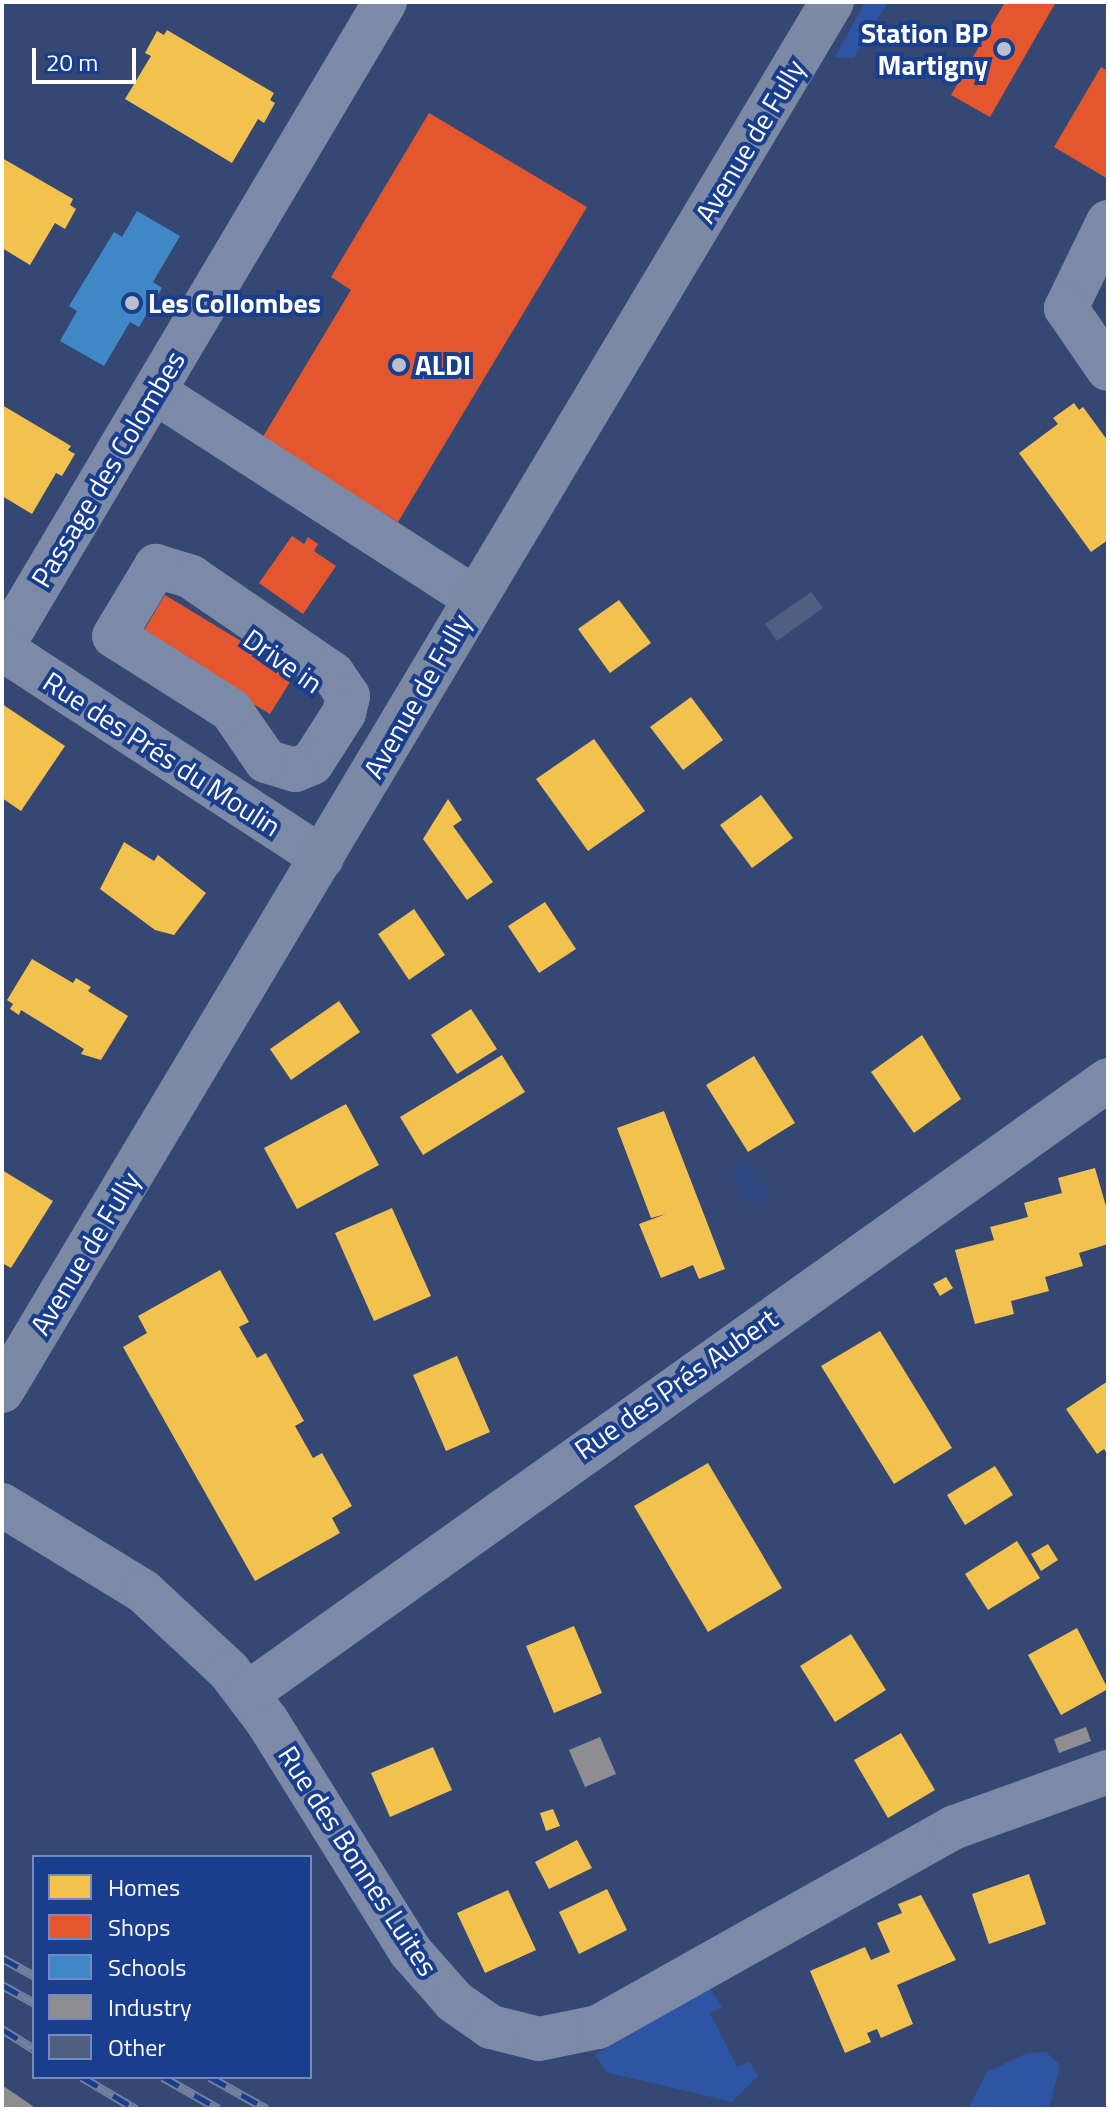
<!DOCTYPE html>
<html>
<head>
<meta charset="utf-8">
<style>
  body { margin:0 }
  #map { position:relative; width:1110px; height:2111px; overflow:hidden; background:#354873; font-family:"Titillium Web",sans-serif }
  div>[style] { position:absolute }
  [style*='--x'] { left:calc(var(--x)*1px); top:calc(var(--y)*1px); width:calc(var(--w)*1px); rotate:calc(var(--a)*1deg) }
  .green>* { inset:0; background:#2e54a4 }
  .water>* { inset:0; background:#2f4882 }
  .homes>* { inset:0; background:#f2c14e }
  .shops>* { inset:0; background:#e4572e }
  .schools>* { inset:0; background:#3f88c5 }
  .industry>* { inset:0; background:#8d8d92 }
  .building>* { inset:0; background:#4f5f82 }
  .minor>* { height:44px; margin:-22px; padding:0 22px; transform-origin:22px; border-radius:22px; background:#7c89a7 }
  .major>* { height:44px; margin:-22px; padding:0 22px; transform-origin:22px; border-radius:22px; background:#7b89a5 }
  .rail>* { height:9px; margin-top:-4.5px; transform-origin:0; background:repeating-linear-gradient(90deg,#1a3e8e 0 18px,#72809e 0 36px); box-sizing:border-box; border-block:2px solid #72809e }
  .dots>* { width:22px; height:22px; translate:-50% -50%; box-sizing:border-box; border:4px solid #1a3e8e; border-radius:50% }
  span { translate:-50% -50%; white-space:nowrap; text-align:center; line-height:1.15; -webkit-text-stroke:8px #1a3e8e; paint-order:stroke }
  .poi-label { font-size:28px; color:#fff; font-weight:700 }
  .right { translate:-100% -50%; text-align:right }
  .left { translate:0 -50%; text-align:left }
  .street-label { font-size:28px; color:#fff }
  .frame { position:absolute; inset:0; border:4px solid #fff; pointer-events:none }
  .legend { position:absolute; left:32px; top:1855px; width:280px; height:224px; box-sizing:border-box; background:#1a3e8e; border:2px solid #768bbb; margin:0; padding:10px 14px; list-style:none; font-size:24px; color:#fff }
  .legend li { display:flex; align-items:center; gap:16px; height:40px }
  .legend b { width:40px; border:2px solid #768bbb }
  .scale { position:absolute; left:32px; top:48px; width:104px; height:36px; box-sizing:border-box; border:4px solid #fff; border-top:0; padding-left:10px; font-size:24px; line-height:28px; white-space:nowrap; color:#fff; -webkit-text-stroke:6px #1a3e8e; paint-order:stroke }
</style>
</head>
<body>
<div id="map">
  <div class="green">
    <i style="clip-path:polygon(865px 2px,888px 2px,854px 58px,835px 57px)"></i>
    <i style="clip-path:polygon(709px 1986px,722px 2007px,710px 2013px,737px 2067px,750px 2062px,758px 2076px,732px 2102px,606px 2072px,595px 2055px)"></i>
    <i style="clip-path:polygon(1046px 2052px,1060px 2065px,1049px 2109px,968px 2109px,987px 2072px,1027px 2053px)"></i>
  </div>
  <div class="water">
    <i style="clip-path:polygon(747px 1160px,770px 1199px,752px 1210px,729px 1171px)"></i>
  </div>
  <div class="homes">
    <i style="clip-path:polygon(167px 30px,274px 93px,270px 100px,275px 103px,264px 123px,258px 119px,232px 163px,125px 99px,151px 56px,145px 53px,157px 31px,164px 35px)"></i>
    <i style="clip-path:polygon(2px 158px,73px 199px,70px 205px,76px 209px,65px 229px,55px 223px,30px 265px,2px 248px)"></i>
    <i style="clip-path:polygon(1074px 403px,1079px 410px,1083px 407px,1108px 441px,1108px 540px,1091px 552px,1019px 453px,1058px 424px,1053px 418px)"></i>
    <i style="clip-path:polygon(2px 405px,71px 446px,68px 450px,75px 454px,62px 476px,56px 473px,32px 514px,2px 496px)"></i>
    <i style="clip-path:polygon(619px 600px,651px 643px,610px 673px,578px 629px)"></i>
    <i style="clip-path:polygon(691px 697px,723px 740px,683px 770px,650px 727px)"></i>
    <i style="clip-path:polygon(2px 704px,65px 746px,21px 811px,2px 798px)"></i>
    <i style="clip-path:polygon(594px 739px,645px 811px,588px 851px,536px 779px)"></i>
    <i style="clip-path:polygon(761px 795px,793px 838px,752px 868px,720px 825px)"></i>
    <i style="clip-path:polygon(448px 799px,462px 820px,453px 826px,493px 882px,467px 900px,423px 839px)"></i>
    <i style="clip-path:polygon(124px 842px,154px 861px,158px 855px,206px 893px,174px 935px,155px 930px,100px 889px)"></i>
    <i style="clip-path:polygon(545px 902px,576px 949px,539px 973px,508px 926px)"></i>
    <i style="clip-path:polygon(414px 909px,445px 955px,409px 980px,378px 934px)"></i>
    <i style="clip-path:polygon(32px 959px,73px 983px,76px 978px,91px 987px,88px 991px,128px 1016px,101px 1060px,81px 1054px,84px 1049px,21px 1010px,19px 1015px,10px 1009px,13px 1004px,7px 1000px)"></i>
    <i style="clip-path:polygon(339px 1001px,360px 1032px,291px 1080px,270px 1049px)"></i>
    <i style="clip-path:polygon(471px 1009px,497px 1049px,457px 1074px,431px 1035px)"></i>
    <i style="clip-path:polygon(922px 1035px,961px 1099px,914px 1133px,871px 1072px)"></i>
    <i style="clip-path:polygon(502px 1055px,525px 1092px,423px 1155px,400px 1117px)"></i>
    <i style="clip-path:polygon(754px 1056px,795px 1123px,748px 1152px,706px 1085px)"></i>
    <i style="clip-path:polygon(346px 1104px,379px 1165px,297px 1209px,264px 1148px)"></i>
    <i style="clip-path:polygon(664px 1111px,725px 1269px,699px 1279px,693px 1265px,661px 1278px,639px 1224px,666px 1214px,651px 1218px,617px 1128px)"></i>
    <i style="clip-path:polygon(1095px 1168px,1108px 1213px,1108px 1244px,1079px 1253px,1083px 1266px,1045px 1277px,1049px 1291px,1011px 1301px,1014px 1314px,975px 1324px,955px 1250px,994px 1240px,990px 1227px,1028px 1217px,1024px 1203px,1062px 1193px,1058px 1178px)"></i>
    <i style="clip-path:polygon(2px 1170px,53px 1201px,11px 1268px,2px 1263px)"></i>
    <i style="clip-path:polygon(392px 1208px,431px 1296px,374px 1321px,335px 1233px)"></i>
    <i style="clip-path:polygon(220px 1270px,249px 1322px,239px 1327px,257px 1358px,266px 1353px,304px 1421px,295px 1426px,313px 1458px,322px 1453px,352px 1506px,332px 1518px,340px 1533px,255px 1581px,123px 1347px,147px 1333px,138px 1316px)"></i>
    <i style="clip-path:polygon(946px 1277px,953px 1288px,940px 1296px,933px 1284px)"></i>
    <i style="clip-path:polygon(880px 1331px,952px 1448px,894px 1484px,821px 1366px)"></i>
    <i style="clip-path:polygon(457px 1356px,490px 1432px,446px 1451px,413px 1375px)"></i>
    <i style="clip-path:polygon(1108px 1381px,1108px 1455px,1104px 1449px,1097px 1454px,1066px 1409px)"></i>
    <i style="clip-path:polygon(708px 1463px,782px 1588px,708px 1632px,634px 1506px)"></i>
    <i style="clip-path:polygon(995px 1466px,1013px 1495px,965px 1525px,947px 1495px)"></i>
    <i style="clip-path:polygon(1017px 1541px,1040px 1578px,988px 1610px,965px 1574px)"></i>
    <i style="clip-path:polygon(1048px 1544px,1058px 1560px,1041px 1571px,1031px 1554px)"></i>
    <i style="clip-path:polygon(574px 1626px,602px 1693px,554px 1713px,526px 1646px)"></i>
    <i style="clip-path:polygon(1077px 1628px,1108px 1689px,1061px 1715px,1028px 1655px)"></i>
    <i style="clip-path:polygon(851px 1634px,886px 1690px,835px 1722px,800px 1666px)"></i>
    <i style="clip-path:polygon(901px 1733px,935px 1790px,888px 1818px,854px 1760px)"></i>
    <i style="clip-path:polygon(433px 1747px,452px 1790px,390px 1817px,371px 1773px)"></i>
    <i style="clip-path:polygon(553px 1809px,560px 1826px,546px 1831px,540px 1813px)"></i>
    <i style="clip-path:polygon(577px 1840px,592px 1868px,549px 1889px,535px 1862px)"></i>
    <i style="clip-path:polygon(1029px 1874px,1046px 1924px,989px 1944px,972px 1894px)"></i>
    <i style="clip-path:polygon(607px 1889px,627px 1930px,579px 1954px,559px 1912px)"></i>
    <i style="clip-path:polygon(508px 1890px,536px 1950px,485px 1973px,457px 1913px)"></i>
    <i style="clip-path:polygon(921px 1895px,956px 1960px,897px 1985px,913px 2024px,881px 2038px,877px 2029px,867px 2033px,871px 2042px,845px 2053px,810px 1971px,865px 1947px,871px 1960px,890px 1952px,877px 1923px,902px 1913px,898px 1904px)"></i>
  </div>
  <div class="shops">
    <i style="clip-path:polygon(1005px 2px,1056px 2px,990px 117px,951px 95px)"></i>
    <i style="clip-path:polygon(1101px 67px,1108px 71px,1108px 179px,1054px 147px)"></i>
    <i style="clip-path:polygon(429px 113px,587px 207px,398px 522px,261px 440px,351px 290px,331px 277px)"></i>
    <i style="clip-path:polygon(292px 536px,304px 544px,308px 537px,318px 544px,314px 551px,336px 566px,303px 614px,259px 583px)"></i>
    <i style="clip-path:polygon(165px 595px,295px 674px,270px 714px,140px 637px)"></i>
  </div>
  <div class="schools">
    <i style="clip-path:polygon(137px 211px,180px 236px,153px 282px,162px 288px,139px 327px,130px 322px,104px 366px,60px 341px,77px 311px,69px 306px,114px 232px,122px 237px)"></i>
  </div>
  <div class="industry">
    <i style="clip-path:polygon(1086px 1727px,1091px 1741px,1059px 1753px,1054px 1739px)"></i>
    <i style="clip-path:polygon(600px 1737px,616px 1774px,585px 1787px,569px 1750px)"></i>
    <i style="clip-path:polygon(2px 2085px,37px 2109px,2px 2109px)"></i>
  </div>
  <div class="building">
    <i style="clip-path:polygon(811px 592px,823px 608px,777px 641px,765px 624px)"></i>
  </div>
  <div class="minor">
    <i style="--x:1108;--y:222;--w:96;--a:116"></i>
    <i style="--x:1066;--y:308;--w:74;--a:55.5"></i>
    <i style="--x:155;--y:392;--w:381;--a:32.8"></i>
    <i style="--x:156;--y:566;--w:37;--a:17"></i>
    <i style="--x:191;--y:577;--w:172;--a:34.3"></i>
    <i style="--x:333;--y:674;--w:27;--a:56"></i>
    <i style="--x:348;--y:696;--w:17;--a:103"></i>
    <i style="--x:344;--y:713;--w:59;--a:122.6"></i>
    <i style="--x:312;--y:763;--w:18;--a:158"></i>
    <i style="--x:295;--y:770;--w:30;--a:-163"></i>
    <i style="--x:266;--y:761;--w:62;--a:-124.5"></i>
    <i style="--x:231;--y:710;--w:138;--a:-147.7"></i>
    <i style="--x:114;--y:636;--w:82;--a:-59"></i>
    <i style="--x:2;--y:647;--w:750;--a:-59.3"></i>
    <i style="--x:2;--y:649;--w:382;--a:33.1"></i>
    <i style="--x:2;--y:1505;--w:165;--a:31.4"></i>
    <i style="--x:143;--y:1591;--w:117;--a:42.9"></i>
    <i style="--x:229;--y:1671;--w:63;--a:52.8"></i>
    <i style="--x:267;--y:1721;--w:271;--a:58.1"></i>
    <i style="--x:410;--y:1951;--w:68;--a:48.6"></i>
    <i style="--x:455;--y:2002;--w:44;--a:34.8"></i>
    <i style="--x:491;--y:2027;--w:49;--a:14"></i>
    <i style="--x:539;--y:2039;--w:60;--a:-11.5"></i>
    <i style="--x:598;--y:2027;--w:409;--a:-29.3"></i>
    <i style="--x:955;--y:1827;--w:163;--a:-19.8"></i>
    <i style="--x:248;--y:1693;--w:1056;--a:-35.48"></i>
  </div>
  <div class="major">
    <i style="--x:2;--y:1391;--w:1618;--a:-59.14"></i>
  </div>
  <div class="rail">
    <i style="--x:2;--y:1958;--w:37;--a:29"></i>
    <i style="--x:2;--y:1985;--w:37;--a:29"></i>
    <i style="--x:2;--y:2029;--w:38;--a:32"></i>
    <i style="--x:82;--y:2077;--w:63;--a:30.7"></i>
    <i style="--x:163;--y:2077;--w:64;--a:29.7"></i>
    <i style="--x:210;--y:2077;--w:65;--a:29.3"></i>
  </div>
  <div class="dots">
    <i style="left:1004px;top:49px;background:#b8bfce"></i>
    <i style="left:132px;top:303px;background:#b8bfce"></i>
    <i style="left:399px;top:365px;background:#b8bfce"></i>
  </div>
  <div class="poi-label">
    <span class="right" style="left:988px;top:49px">Station BP<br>Martigny</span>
    <span class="left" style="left:148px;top:303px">Les Collombes</span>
    <span class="left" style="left:415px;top:365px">ALDI</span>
  </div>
  <div class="street-label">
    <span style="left:750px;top:141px;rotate:-59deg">Avenue de Fully</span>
    <span style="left:108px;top:469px;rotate:-59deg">Passage des Colombes</span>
    <span style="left:283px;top:661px;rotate:35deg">Drive in</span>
    <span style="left:417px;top:696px;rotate:-60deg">Avenue de Fully</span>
    <span style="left:162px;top:754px;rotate:33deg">Rue des Prés du Moulin</span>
    <span style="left:85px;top:1253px;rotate:-59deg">Avenue de Fully</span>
    <span style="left:676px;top:1384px;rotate:-35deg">Rue des Prés Aubert</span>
    <span style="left:358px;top:1861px;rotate:57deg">Rue des Bonnes Luites</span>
  </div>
  <div class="frame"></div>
  <ul class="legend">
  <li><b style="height:22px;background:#f2c14e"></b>Homes</li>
  <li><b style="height:22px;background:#e4572e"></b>Shops</li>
  <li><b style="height:22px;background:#3f88c5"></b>Schools</li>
  <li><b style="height:22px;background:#8d8d92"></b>Industry</li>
  <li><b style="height:22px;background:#4f5f82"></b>Other</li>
  </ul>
  <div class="scale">20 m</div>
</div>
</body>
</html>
